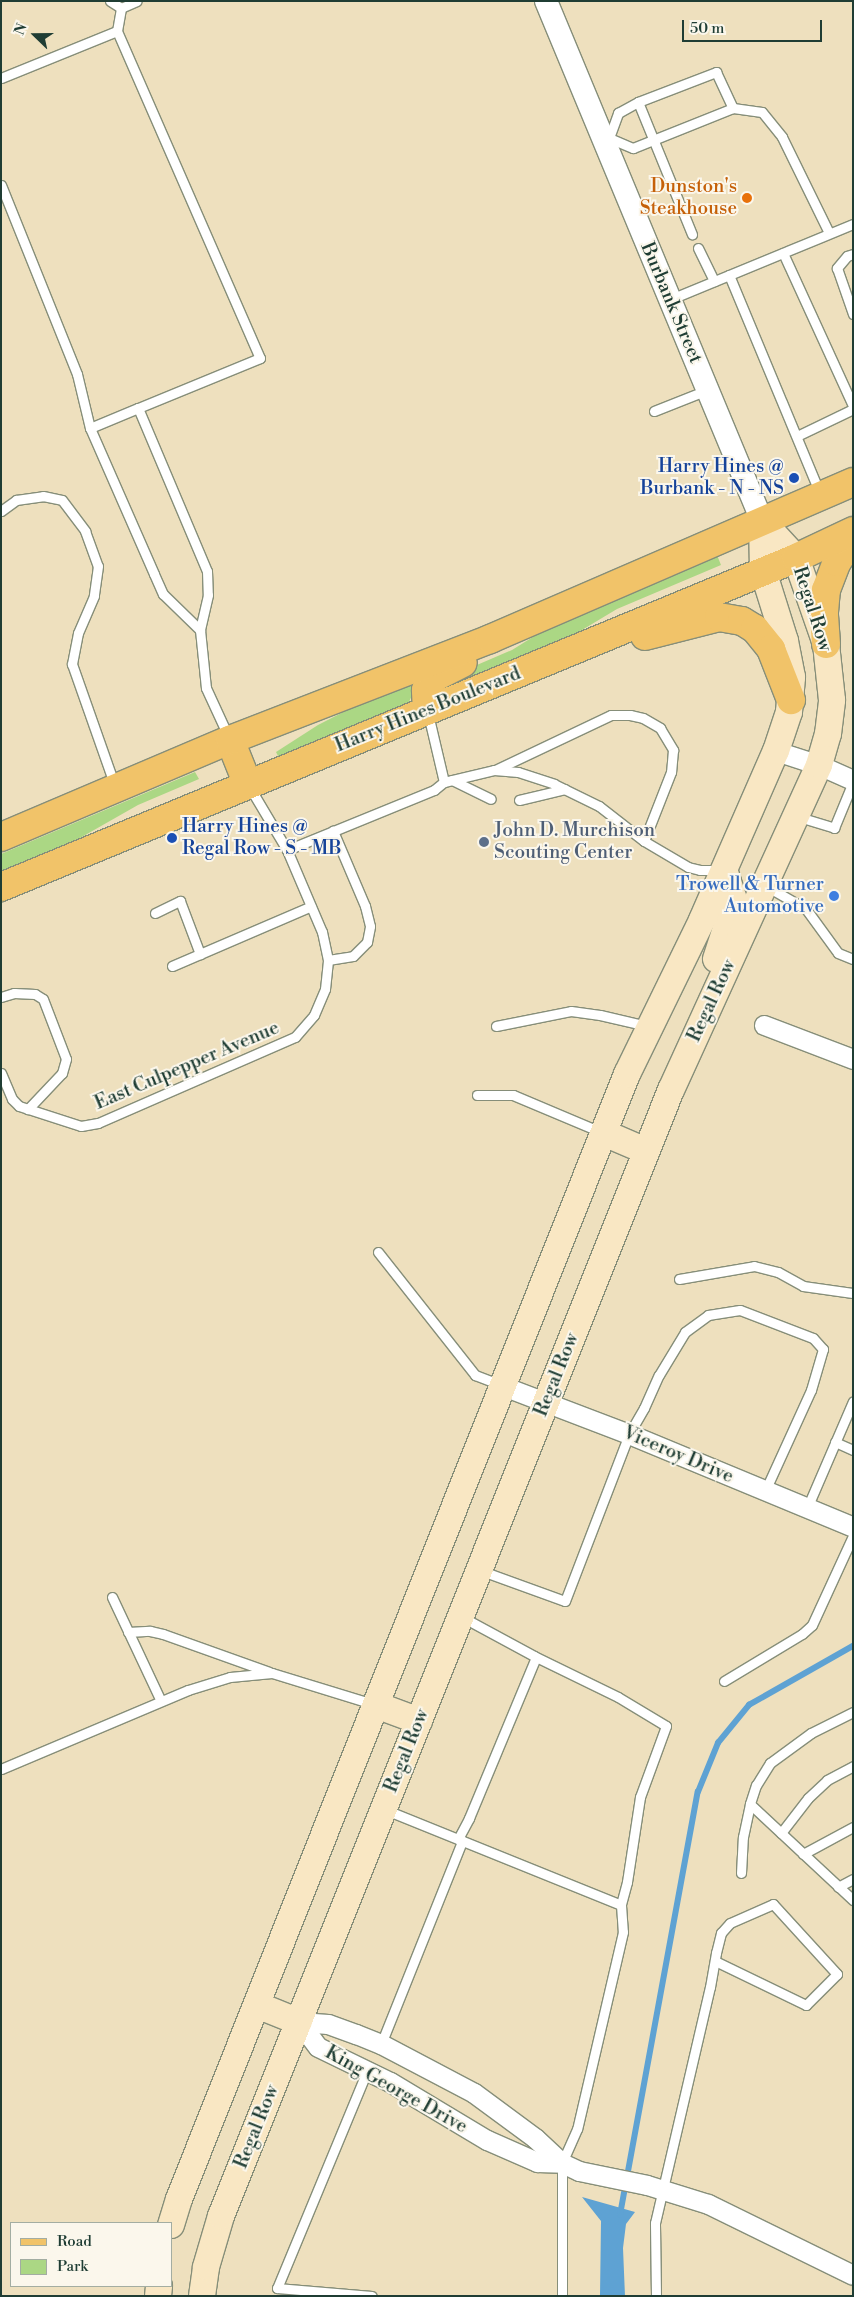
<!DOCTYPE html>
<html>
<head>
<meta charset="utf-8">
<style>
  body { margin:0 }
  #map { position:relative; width:854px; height:2297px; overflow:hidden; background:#eee0be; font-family:"Libre Bodoni",serif }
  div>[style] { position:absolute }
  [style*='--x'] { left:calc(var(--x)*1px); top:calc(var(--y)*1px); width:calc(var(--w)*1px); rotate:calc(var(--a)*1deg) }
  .green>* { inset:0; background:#abd784 }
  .water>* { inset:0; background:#5ea2d3 }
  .stream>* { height:5.5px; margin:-2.75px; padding:0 2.75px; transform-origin:2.75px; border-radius:2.75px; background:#5ea2d3 }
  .roads { filter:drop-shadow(1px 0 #868e79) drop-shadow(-1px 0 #868e79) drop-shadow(0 1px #868e79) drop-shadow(0 -1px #868e79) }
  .service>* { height:9px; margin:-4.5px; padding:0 4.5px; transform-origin:4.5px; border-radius:4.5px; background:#fff }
  .minor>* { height:19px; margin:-9.5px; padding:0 9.5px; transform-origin:9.5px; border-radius:9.5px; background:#fff }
  .tertiary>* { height:22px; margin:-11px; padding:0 11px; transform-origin:11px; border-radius:11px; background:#fff }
  .secondary>* { height:26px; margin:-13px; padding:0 13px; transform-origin:13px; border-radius:13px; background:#f9e7c3 }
  .primary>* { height:28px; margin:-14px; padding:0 14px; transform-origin:14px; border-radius:14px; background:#f1c369 }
  .dots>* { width:14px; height:14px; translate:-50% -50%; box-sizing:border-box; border:2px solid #fbf7ec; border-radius:50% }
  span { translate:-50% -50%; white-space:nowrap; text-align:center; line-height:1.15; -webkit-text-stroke:4px #fbf7ec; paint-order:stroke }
  .food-label { font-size:19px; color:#c56008 }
  .right { translate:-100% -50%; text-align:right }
  .street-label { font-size:19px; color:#1f3d34 }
  .transit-label { font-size:19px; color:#164399 }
  .left { translate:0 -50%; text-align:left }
  .service-label { font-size:19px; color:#4e5e75 }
  .shop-label { font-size:19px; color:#366cbe }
  .frame { position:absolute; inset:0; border:2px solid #1f3d34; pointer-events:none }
  .legend { position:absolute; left:10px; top:2222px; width:162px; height:65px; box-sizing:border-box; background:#fbf7ec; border:1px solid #a3ada2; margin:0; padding:6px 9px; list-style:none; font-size:15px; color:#1f3d34 }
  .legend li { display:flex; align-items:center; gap:10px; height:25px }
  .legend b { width:25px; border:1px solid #a3ada2 }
  .north { position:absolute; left:10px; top:10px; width:50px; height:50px; -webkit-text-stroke:4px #fbf7ec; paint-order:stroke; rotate:292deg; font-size:14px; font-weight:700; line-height:20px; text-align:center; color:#1f3d34 }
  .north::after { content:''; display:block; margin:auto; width:18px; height:22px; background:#1f3d34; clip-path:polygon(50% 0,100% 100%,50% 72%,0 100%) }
  .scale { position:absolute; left:682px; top:20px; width:140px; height:22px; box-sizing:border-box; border:2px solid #1f3d34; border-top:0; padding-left:6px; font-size:15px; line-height:18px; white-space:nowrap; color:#1f3d34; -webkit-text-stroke:4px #fbf7ec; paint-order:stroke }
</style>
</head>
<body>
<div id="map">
  <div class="green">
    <i style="clip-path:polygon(717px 555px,721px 565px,617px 609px,567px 639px,441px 691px,456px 674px,512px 650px,549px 627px)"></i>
    <i style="clip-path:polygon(415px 681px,415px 689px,408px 704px,279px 758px,276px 752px,318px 725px,361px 703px)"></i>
    <i style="clip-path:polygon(195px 772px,199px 779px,138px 805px,80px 838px,1px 871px,1px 854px)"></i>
  </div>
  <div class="water">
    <i style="clip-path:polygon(582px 2197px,635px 2212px,626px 2224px,623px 2248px,625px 2296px,600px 2296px,601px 2221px)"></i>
  </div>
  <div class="stream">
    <i style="--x:620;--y:2215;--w:430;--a:-79.6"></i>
    <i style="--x:698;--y:1792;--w:53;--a:-67.8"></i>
    <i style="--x:718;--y:1743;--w:49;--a:-50.8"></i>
    <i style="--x:749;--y:1705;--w:120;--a:-29.6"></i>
  </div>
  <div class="roads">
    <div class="service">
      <i style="--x:110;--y:1;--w:13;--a:32"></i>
      <i style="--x:117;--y:31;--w:357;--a:66.4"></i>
      <i style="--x:260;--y:358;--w:132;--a:157.7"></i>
      <i style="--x:138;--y:408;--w:177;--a:67.1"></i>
      <i style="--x:207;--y:571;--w:24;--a:88"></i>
      <i style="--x:208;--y:595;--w:36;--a:103"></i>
      <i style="--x:200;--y:630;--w:58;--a:84.1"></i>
      <i style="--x:206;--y:688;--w:55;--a:65.3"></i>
      <i style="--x:1;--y:78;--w:125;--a:-22.1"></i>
      <i style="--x:117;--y:31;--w:23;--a:-80"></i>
      <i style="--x:121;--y:8;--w:17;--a:-24"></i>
      <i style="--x:638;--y:102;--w:143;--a:67.8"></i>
      <i style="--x:609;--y:138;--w:26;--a:23"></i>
      <i style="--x:633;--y:148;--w:108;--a:-21.8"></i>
      <i style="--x:733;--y:108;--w:29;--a:8"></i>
      <i style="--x:762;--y:112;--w:32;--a:51"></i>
      <i style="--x:782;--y:137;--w:107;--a:63.9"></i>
      <i style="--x:606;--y:139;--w:3;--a:-18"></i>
      <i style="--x:609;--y:138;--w:27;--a:-70"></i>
      <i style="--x:618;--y:113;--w:23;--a:-29"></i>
      <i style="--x:638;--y:102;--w:84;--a:-21"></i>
      <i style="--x:716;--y:72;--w:40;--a:65"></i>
      <i style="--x:1;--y:185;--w:204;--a:68.1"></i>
      <i style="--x:77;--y:374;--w:56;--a:76.5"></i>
      <i style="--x:90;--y:428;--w:159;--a:66.3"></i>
      <i style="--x:154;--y:574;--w:22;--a:66"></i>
      <i style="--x:163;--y:594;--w:52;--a:44.2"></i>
      <i style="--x:698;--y:248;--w:37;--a:64"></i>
      <i style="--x:783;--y:253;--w:168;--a:65.4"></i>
      <i style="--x:853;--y:254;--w:6;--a:162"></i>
      <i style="--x:847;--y:256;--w:16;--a:130"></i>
      <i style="--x:837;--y:268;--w:49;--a:70.8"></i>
      <i style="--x:729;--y:275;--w:237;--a:67.4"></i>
      <i style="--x:671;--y:299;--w:197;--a:-22.4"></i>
      <i style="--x:654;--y:411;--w:57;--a:-21.6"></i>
      <i style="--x:90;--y:428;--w:52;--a:-22.6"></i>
      <i style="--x:797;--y:436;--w:62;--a:-25.7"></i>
      <i style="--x:1;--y:511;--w:19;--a:-36"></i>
      <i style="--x:16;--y:500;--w:27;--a:-8"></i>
      <i style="--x:43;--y:496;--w:19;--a:12"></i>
      <i style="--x:62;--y:500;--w:39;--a:53"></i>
      <i style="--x:85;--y:531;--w:37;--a:70"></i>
      <i style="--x:98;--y:566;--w:30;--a:98"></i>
      <i style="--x:94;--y:596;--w:40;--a:113.4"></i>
      <i style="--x:78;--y:633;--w:32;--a:101"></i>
      <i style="--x:72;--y:664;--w:129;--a:70.6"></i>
      <i style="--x:428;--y:714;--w:70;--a:76.8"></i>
      <i style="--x:495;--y:770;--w:128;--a:-25.4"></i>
      <i style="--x:611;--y:715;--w:19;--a:0"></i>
      <i style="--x:630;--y:715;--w:13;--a:13"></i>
      <i style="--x:643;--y:718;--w:20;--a:30"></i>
      <i style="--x:660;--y:728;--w:26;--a:59"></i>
      <i style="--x:673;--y:750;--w:22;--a:95"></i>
      <i style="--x:671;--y:772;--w:74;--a:111.4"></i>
      <i style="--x:452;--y:780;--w:43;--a:26"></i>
      <i style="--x:519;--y:800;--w:47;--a:-13.4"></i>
      <i style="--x:799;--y:817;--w:37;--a:17"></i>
      <i style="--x:834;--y:828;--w:50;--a:-67.6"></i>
      <i style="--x:287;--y:850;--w:159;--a:-22.2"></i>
      <i style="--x:434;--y:790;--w:13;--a:-39"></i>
      <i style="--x:444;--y:782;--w:51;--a:-13.5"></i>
      <i style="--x:494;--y:770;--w:24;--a:5"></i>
      <i style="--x:518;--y:772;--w:38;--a:18"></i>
      <i style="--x:554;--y:784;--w:50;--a:26.1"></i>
      <i style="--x:599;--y:806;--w:57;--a:37.9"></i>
      <i style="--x:644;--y:841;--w:51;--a:30.6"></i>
      <i style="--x:688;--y:867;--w:12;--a:14"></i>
      <i style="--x:700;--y:870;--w:21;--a:0"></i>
      <i style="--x:766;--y:886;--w:46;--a:29.9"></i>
      <i style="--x:806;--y:909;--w:54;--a:54"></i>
      <i style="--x:838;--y:953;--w:16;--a:22"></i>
      <i style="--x:155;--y:913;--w:28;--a:-26"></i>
      <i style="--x:180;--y:901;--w:57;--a:69.3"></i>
      <i style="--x:328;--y:960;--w:25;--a:-9"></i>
      <i style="--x:353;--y:956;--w:20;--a:-45"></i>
      <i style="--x:367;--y:942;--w:16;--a:-79"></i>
      <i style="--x:370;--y:926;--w:21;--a:-104"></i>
      <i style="--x:365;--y:906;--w:82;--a:-113.1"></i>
      <i style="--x:172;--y:966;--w:151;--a:-23.3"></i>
      <i style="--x:1;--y:997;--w:14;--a:-17"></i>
      <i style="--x:14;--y:993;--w:21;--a:3"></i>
      <i style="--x:35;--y:994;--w:9;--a:32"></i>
      <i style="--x:43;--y:999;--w:64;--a:69"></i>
      <i style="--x:66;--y:1059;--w:15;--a:106"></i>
      <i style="--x:62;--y:1073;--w:50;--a:133.4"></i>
      <i style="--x:496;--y:1026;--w:76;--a:-11.3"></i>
      <i style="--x:571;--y:1011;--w:29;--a:8"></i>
      <i style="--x:600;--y:1015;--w:48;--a:13.2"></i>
      <i style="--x:1;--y:1073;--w:28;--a:67"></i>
      <i style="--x:12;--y:1099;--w:10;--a:45"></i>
      <i style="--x:19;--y:1106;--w:65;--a:17.9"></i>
      <i style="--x:81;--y:1126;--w:17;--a:-10"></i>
      <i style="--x:98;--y:1123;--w:215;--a:-23.6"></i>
      <i style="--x:295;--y:1037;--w:29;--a:-49"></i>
      <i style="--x:314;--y:1015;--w:28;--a:-67"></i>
      <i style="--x:325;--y:989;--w:29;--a:-84"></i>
      <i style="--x:328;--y:960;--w:29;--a:-102"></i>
      <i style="--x:322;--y:932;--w:89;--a:-113.1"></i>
      <i style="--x:287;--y:850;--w:72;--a:-120.8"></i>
      <i style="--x:477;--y:1095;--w:36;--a:0"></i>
      <i style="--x:513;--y:1095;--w:95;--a:22.8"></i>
      <i style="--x:378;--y:1252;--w:157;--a:51.7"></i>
      <i style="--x:475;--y:1375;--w:28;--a:21"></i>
      <i style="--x:679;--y:1279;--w:76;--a:-9.8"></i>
      <i style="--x:754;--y:1266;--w:25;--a:14"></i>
      <i style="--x:778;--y:1272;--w:29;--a:29"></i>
      <i style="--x:803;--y:1286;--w:50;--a:8"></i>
      <i style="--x:835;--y:1442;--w:20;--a:24"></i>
      <i style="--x:807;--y:1508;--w:116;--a:-66.7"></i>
      <i style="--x:482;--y:1571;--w:88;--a:19.9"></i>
      <i style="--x:565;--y:1601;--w:179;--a:-69"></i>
      <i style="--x:629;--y:1434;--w:30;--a:-60"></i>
      <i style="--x:644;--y:1408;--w:36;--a:-66"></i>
      <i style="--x:659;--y:1375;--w:50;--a:-58.8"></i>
      <i style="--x:685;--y:1332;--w:29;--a:-36"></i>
      <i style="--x:708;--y:1315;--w:32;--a:-9"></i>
      <i style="--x:740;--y:1310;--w:78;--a:21"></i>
      <i style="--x:813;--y:1338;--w:15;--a:48"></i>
      <i style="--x:823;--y:1349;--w:43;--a:106.3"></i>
      <i style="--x:811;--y:1390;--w:111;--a:114.5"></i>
      <i style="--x:112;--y:1597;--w:115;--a:64.8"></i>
      <i style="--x:462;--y:1617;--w:82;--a:28.4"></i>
      <i style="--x:534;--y:1656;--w:93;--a:26"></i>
      <i style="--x:618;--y:1697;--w:56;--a:31.1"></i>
      <i style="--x:666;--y:1726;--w:76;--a:110.1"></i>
      <i style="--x:640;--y:1797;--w:86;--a:98.7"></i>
      <i style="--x:627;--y:1882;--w:24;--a:105"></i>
      <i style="--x:128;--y:1632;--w:22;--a:-3"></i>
      <i style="--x:150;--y:1631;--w:13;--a:13"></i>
      <i style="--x:163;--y:1634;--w:113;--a:19.7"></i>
      <i style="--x:724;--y:1681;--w:91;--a:-31.1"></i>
      <i style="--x:802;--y:1634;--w:13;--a:-42"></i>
      <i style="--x:812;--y:1625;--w:98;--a:-65.3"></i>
      <i style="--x:853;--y:1712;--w:47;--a:153.4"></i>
      <i style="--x:811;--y:1733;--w:51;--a:143.8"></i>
      <i style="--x:770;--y:1763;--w:26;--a:122"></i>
      <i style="--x:756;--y:1785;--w:20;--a:108"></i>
      <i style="--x:750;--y:1804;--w:141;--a:43"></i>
      <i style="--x:1;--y:1769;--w:203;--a:-22.9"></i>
      <i style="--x:188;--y:1690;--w:44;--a:-17.2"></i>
      <i style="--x:230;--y:1677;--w:42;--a:-5.4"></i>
      <i style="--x:272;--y:1673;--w:106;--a:17.1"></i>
      <i style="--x:386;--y:1810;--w:253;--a:22"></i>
      <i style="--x:621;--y:1905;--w:27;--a:86"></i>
      <i style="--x:623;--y:1932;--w:202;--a:103.1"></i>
      <i style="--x:577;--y:2129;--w:37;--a:114"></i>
      <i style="--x:562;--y:2163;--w:133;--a:90"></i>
      <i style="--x:781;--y:1833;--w:44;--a:-52.4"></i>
      <i style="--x:808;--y:1798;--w:26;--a:-43"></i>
      <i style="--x:827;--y:1780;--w:30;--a:-28"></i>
      <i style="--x:458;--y:1839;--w:24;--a:-62"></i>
      <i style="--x:469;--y:1818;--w:174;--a:-67.4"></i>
      <i style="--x:803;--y:1854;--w:57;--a:-28.4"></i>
      <i style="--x:741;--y:1873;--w:36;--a:-87"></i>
      <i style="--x:743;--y:1837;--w:34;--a:-78"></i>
      <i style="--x:838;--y:1887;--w:17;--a:-28"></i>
      <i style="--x:381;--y:2044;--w:219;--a:-68.2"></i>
      <i style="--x:367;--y:2071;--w:235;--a:112.5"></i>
      <i style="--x:277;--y:2288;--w:95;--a:4.8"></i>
      <i style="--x:656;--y:2296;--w:73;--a:-90.8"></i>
      <i style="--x:655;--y:2223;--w:242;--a:-76.9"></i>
      <i style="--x:710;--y:1987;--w:35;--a:-80"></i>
      <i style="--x:716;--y:1953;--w:21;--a:-76"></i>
      <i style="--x:721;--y:1933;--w:13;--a:-48"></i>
      <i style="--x:730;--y:1923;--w:47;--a:-23.8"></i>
      <i style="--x:773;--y:1904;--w:95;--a:47.6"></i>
      <i style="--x:837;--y:1974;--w:44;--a:135"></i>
      <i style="--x:806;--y:2005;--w:101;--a:-154.2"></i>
    </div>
    <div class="minor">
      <i style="--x:776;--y:751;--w:45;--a:18"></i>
      <i style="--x:819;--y:765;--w:37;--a:24"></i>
      <i style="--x:764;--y:1025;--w:95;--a:20.9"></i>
      <i style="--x:503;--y:1386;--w:135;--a:20.9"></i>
      <i style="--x:629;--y:1434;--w:243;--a:22.5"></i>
      <i style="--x:299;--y:2022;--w:29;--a:4"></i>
      <i style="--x:328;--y:2024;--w:30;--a:20"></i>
      <i style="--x:356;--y:2034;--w:27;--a:22"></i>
      <i style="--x:381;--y:2044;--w:105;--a:27.8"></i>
      <i style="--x:474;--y:2093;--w:76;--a:36.4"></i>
      <i style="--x:535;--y:2138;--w:37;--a:43"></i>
      <i style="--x:562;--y:2163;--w:19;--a:25"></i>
      <i style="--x:579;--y:2171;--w:69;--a:11.6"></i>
      <i style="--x:647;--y:2185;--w:64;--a:17.3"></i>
      <i style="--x:708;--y:2204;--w:161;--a:26.1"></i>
      <i style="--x:299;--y:2022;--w:31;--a:53"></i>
      <i style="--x:318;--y:2047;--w:80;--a:25.9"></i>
      <i style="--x:390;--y:2082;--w:113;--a:30.9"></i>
      <i style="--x:487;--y:2140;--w:55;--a:23.7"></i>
      <i style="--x:537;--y:2162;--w:25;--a:2"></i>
    </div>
    <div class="tertiary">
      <i style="--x:546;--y:1;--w:563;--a:67.44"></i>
    </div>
    <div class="secondary">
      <i style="--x:716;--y:959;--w:45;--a:-72"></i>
      <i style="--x:730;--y:916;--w:19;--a:-81"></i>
      <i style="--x:733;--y:897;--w:28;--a:-108"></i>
      <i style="--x:604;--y:1133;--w:46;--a:23.2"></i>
      <i style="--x:376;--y:1705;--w:46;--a:20.4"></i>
      <i style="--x:257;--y:2005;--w:45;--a:22"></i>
      <i style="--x:171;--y:2225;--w:27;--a:-73"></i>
      <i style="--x:179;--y:2199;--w:1211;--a:-68.29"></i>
      <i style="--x:627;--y:1074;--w:171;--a:-64"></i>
      <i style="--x:702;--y:920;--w:184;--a:-66.4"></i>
      <i style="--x:776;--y:751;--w:41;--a:-71.6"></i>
      <i style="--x:789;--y:712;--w:35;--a:-85"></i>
      <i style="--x:792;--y:677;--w:37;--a:-101"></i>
      <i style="--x:785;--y:641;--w:73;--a:-107.4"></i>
      <i style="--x:763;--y:571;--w:50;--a:-91.1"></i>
      <i style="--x:158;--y:2296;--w:10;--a:-84"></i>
      <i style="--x:202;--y:2296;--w:29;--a:-82"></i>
      <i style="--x:206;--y:2267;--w:53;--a:-73.6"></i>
      <i style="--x:221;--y:2216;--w:1213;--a:-68.22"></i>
      <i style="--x:671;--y:1090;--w:357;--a:-65.5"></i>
      <i style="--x:819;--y:765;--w:32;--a:-74"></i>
      <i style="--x:828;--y:734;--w:34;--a:-83"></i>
      <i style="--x:832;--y:700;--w:56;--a:-96.1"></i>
      <i style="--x:826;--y:644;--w:91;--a:-109.2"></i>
      <i style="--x:796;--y:558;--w:50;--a:-132.6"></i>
    </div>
    <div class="primary">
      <i style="--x:645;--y:636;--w:76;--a:-14.4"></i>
      <i style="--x:719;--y:617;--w:23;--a:10"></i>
      <i style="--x:742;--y:621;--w:15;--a:32"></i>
      <i style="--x:755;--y:629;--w:26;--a:51"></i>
      <i style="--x:771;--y:649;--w:55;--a:68.6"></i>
      <i style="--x:826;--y:644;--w:32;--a:-94"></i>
      <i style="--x:824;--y:612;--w:22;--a:-85"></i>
      <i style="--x:826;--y:590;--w:30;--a:-69"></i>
      <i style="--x:837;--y:562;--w:29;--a:-56"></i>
      <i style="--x:427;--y:711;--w:21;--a:-93"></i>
      <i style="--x:426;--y:690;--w:16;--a:-55"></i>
      <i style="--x:435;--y:677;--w:31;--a:-27"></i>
      <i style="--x:230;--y:740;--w:48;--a:68.2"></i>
      <i style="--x:1;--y:837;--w:249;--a:-23"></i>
      <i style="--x:230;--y:740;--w:279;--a:-21.2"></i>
      <i style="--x:490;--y:639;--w:395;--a:-23.4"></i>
      <i style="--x:1;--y:887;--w:860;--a:-22.48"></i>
      <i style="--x:796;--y:558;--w:63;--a:-25.3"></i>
    </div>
  </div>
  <div class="dots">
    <i style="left:747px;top:198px;background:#e8710a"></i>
    <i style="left:794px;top:478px;background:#1a4fb4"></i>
    <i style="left:172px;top:838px;background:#1a4fb4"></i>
    <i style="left:484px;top:842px;background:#5c6f8a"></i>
    <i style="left:834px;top:896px;background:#3f7fe0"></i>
  </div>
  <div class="food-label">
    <span class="right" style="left:737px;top:198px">Dunston's<br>Steakhouse</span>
  </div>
  <div class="street-label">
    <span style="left:671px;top:303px;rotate:67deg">Burbank Street</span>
    <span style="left:812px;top:609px;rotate:72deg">Regal Row</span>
    <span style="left:428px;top:710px;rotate:-22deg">Harry Hines Boulevard</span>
    <span style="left:712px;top:1001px;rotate:-65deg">Regal Row</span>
    <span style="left:187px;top:1066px;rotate:-23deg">East Culpepper Avenue</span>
    <span style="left:557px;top:1375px;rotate:-68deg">Regal Row</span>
    <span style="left:678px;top:1455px;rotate:23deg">Viceroy Drive</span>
    <span style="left:407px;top:1751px;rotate:-68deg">Regal Row</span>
    <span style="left:396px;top:2090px;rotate:29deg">King George Drive</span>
    <span style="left:257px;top:2127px;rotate:-68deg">Regal Row</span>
  </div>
  <div class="transit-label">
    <span class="right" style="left:784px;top:478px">Harry Hines @<br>Burbank - N - NS</span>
    <span class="left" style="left:182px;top:838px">Harry Hines @<br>Regal Row - S - MB</span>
  </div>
  <div class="service-label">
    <span class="left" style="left:494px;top:842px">John D. Murchison<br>Scouting Center</span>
  </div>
  <div class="shop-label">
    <span class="right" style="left:824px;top:896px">Trowell &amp; Turner<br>Automotive</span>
  </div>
  <div class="frame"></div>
  <ul class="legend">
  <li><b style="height:6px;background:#f1c369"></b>Road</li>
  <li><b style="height:14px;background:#abd784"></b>Park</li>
  </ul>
  <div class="north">N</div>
  <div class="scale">50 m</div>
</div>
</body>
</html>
